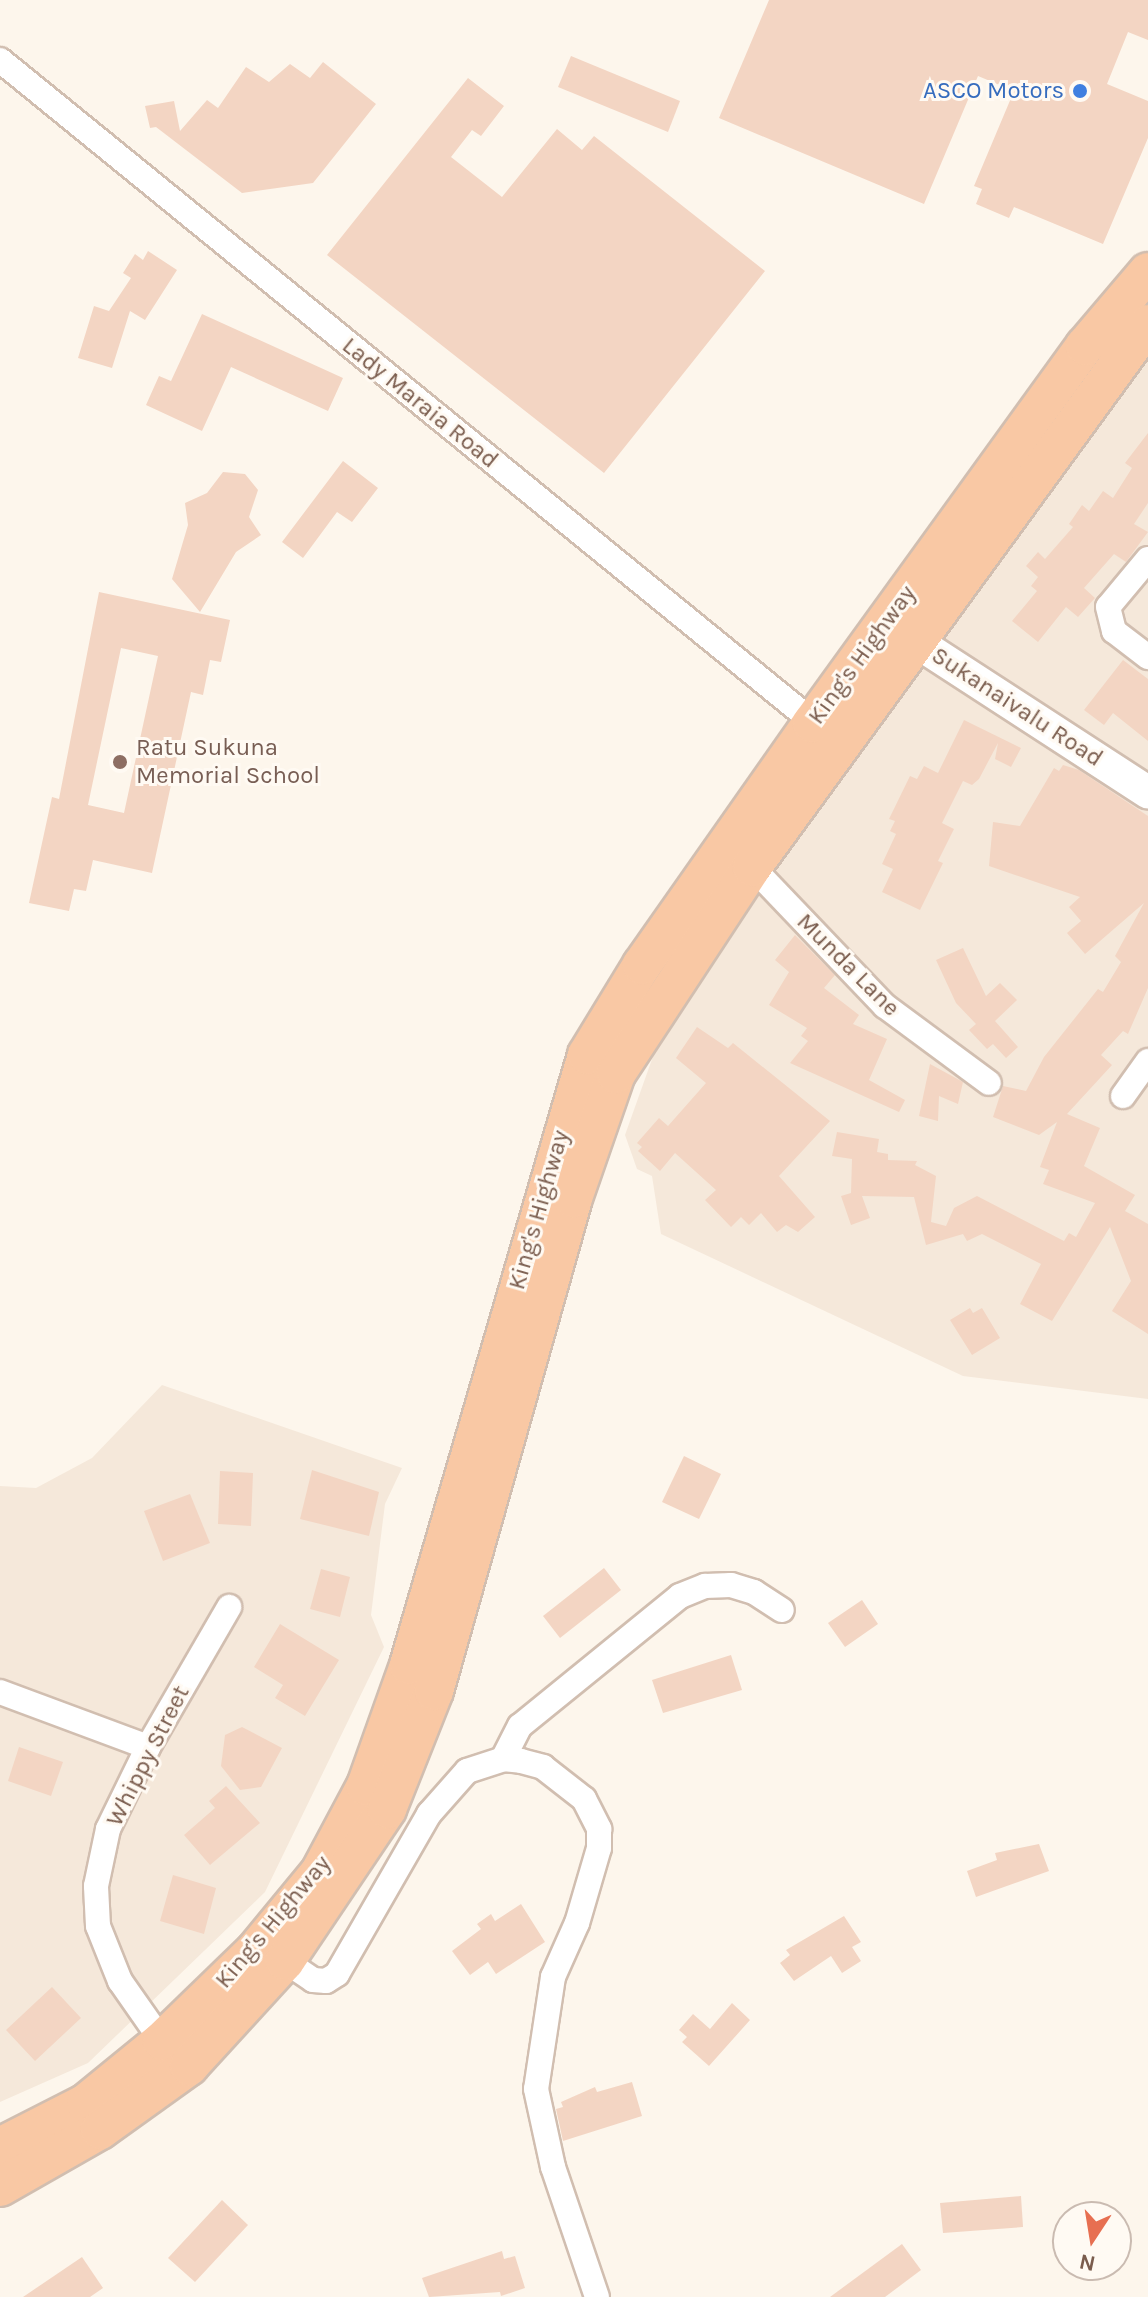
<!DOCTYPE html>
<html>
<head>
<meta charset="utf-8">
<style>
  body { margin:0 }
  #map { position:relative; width:1148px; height:2297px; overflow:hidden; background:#fdf6ec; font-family:Karla,sans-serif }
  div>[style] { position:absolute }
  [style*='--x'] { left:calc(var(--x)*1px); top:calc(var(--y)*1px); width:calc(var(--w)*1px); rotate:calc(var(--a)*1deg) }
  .residential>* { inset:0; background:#f5e8da }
  .building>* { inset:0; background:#f3d5c3 }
  .roads { filter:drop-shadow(2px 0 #d1beb0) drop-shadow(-2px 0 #d1beb0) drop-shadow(0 2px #d1beb0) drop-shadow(0 -2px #d1beb0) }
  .minor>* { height:24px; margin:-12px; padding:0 12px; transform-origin:12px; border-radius:12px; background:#fff }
  .secondary>* { height:32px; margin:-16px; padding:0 16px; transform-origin:16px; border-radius:16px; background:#fff }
  .trunk>* { height:38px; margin:-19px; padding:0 19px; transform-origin:19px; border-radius:19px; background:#f9c8a4 }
  .dots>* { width:22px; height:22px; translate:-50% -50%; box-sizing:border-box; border:4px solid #fffaf3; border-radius:50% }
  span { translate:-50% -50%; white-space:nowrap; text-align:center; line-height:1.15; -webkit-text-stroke:6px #fffaf3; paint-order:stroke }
  .shop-label { font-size:24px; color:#366cbe }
  .right { translate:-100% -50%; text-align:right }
  .street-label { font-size:24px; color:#7a5c4d }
  .education-label { font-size:24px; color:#785e54 }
  .left { translate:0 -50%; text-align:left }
  .north { position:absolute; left:1052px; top:2201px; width:80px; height:80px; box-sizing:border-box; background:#fffaf3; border:2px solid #cabbb1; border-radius:50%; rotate:192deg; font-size:22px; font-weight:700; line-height:32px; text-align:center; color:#7a5c4d }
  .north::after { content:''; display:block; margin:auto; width:28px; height:36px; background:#e76f51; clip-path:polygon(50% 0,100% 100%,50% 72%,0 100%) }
</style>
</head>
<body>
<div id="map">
  <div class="residential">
    <i style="clip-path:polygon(1148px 337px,1148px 1399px,963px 1376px,661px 1234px,652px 1176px,637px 1169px,625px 1135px,656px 1048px,786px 853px)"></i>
    <i style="clip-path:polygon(162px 1385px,402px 1468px,385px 1504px,371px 1615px,384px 1647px,265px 1892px,88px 2063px,0 2102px,0 1486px,36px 1488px,92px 1458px)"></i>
  </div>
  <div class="building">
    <i style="clip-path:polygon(769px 0,1148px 0,1148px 40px,1128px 32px,1107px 84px,1148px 101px,1148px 138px,1103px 244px,1014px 207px,1009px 218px,976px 204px,982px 189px,974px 186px,1014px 91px,978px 76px,924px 204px,719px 118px)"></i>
    <i style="clip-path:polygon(571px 56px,680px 101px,668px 132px,558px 87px)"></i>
    <i style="clip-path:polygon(323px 62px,376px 104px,313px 183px,242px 193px,156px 127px,150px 128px,145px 106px,174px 101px,180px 131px,207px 100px,218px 108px,246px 67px,269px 82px,290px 64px,310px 78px)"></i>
    <i style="clip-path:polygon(468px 78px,504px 106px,481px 136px,472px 130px,451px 157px,502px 197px,557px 129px,582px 150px,594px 136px,765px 271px,604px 473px,327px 255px)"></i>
    <i style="clip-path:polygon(148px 251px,177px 270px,145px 320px,130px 311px,112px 368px,78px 358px,94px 306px,109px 311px,131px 278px,123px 273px,135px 254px,143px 260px)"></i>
    <i style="clip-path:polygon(202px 314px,343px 378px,328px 411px,231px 367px,202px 431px,146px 405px,159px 376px,171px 381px)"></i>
    <i style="clip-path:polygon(1148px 433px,1148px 503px,1134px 524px,1148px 532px,1126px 562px,1114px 554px,1084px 588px,1095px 598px,1078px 617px,1066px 607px,1038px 642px,1012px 621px,1037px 591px,1031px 586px,1038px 577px,1026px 566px,1038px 552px,1045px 559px,1073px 527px,1069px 524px,1082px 505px,1089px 511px,1103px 491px,1113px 498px,1132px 468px,1125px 463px)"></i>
    <i style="clip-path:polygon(343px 461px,378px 488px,352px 522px,337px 512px,303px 558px,282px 542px)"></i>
    <i style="clip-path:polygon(223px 472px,245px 474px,258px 490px,249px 517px,261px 535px,236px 552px,200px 612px,172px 579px,188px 525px,185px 503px,207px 493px)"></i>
    <i style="clip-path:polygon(evenodd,99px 592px,230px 620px,221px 662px,210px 660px,203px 695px,191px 692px,152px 873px,93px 860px,86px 891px,74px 889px,69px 911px,29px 903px,52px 797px,59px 799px,99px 592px,121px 648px,158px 656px,124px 813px,88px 805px,121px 648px)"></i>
    <i style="clip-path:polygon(1123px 660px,1148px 679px,1148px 741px,1113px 713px,1104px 725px,1084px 710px)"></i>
    <i style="clip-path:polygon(964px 720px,1021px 748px,1011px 767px,995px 759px,998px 743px,979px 779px,972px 785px,963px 781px,942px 823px,954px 829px,938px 861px,943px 863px,920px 910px,882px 892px,893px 869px,882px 864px,896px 834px,890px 831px,895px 821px,889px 819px,910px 776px,917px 779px,924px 766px,938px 773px)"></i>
    <i style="clip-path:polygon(1063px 765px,1079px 770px,1148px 816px,1148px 988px,1128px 1034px,1123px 1031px,1101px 1055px,1112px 1065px,1067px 1114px,1100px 1128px,1084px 1166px,1135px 1195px,1125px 1211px,1148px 1224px,1148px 1334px,1112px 1311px,1131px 1281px,1110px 1227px,1052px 1321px,1020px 1304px,1041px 1264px,982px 1234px,967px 1241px,963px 1234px,926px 1245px,914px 1197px,862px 1196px,870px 1218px,851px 1225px,841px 1196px,851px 1193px,852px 1159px,832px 1156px,837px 1132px,879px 1139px,877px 1152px,888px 1154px,888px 1160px,917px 1161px,915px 1165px,936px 1176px,931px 1222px,946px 1226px,954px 1208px,977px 1196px,1064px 1241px,1069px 1233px,1076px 1237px,1095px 1203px,1043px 1184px,1049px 1170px,1040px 1167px,1057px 1122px,1039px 1135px,993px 1117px,1003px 1086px,1026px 1091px,1044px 1057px,1098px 989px,1103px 992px,1121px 962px,1115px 956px,1144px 903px,1085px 954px,1067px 933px,1081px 921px,1069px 907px,1080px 897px,989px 866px,993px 822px,1020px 826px,1054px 768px,1059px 771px)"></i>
    <i style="clip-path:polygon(795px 935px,835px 975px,824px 988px,859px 1015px,853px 1024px,887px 1039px,869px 1080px,905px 1100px,899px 1112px,790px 1063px,808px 1041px,801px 1036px,807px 1028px,769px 1005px,789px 972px,775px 960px)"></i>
    <i style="clip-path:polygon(963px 948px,986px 996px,1000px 983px,1017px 1000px,995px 1021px,1018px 1047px,1006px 1058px,993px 1044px,987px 1049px,969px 1030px,976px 1024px,956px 1003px,936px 960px)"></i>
    <i style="clip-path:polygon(697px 1027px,728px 1048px,733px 1043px,830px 1121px,779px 1176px,815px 1217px,798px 1232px,786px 1225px,777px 1232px,761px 1213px,749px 1225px,741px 1217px,731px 1227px,705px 1200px,716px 1190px,675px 1153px,660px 1171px,638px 1151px,642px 1147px,637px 1143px,659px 1118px,668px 1126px,706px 1083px,676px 1058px)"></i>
    <i style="clip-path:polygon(930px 1064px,963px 1082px,958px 1104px,939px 1096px,938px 1121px,919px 1116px)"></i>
    <i style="clip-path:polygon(970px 1308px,973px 1313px,982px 1308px,1000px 1338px,972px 1355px,950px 1320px)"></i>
    <i style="clip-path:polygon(684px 1456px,721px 1474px,699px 1519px,662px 1502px)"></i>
    <i style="clip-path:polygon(312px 1470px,379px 1492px,369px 1536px,300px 1519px)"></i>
    <i style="clip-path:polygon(220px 1471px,253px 1473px,251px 1526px,218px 1524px)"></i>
    <i style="clip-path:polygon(190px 1494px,210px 1543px,163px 1561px,144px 1511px)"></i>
    <i style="clip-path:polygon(604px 1568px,621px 1590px,560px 1638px,543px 1616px)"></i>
    <i style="clip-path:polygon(321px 1569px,350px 1577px,340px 1617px,310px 1609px)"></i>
    <i style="clip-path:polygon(862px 1600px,878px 1624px,845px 1647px,828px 1623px)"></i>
    <i style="clip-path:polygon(280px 1624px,339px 1660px,305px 1716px,275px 1698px,283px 1685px,254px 1667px)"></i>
    <i style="clip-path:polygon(731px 1655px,742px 1690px,663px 1713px,652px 1680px)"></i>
    <i style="clip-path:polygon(242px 1727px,282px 1748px,261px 1787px,240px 1790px,221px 1766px,225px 1735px)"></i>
    <i style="clip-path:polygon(19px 1747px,63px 1762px,51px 1796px,8px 1781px)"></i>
    <i style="clip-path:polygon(226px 1786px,260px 1823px,210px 1865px,184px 1835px,215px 1808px,209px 1801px)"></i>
    <i style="clip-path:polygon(1039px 1844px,1049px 1871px,976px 1897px,967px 1871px,997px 1860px,995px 1853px)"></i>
    <i style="clip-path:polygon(173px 1875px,216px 1888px,204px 1934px,160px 1921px)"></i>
    <i style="clip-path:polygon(521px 1904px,545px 1942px,496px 1974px,488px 1962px,470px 1975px,452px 1951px,481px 1929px,477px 1924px,491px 1914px,495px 1921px)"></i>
    <i style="clip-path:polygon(844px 1916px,861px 1942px,852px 1947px,861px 1961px,842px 1973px,831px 1956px,794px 1981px,780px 1963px,790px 1955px,786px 1950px)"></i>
    <i style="clip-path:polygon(52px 1987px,81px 2018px,35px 2061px,6px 2030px)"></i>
    <i style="clip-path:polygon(732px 2003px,750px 2020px,709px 2066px,682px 2042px,687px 2037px,679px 2030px,693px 2014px,710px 2029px)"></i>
    <i style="clip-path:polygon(632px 2082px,642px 2116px,563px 2141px,556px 2109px,563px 2107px,561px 2102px,595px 2087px,597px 2092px)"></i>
    <i style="clip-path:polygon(1021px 2196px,1023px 2227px,943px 2233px,940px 2203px)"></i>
    <i style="clip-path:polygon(222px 2200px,248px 2225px,195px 2282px,168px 2258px)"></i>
    <i style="clip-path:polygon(902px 2244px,921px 2270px,885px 2297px,830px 2297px)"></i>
    <i style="clip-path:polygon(502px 2251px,504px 2259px,515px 2256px,525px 2288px,501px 2296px,500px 2292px,429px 2297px,422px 2278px)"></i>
    <i style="clip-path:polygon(82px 2257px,103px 2288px,90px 2297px,23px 2297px)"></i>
  </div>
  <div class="roads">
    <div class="minor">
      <i style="--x:0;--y:60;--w:1061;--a:39.15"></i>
      <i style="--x:1148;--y:559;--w:62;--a:129.8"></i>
      <i style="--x:1108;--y:607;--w:25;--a:76"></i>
      <i style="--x:1114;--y:631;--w:43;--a:37.4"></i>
      <i style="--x:752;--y:867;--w:192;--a:46.3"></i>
      <i style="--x:885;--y:1006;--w:129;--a:36.5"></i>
      <i style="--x:1123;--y:1096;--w:43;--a:-54.5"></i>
      <i style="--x:0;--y:1692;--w:158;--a:20.4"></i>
      <i style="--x:503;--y:1759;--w:37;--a:-63"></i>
      <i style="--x:520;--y:1726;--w:206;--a:-39.1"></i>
      <i style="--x:680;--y:1596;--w:27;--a:-22"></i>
      <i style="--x:705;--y:1586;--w:26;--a:-2"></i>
      <i style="--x:731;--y:1585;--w:24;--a:17"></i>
      <i style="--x:754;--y:1592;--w:33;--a:33"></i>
      <i style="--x:285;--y:1961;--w:34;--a:34"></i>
      <i style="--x:313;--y:1980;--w:13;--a:4"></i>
      <i style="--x:326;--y:1981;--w:13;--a:-32"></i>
      <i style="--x:337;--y:1974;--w:185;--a:-60.1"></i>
      <i style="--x:429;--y:1814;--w:57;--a:-48.5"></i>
      <i style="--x:467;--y:1771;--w:38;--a:-18"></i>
      <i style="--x:503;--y:1759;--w:18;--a:6"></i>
      <i style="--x:521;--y:1761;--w:23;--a:15"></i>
      <i style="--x:543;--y:1767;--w:52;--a:38"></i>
      <i style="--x:584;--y:1799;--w:34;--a:63"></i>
      <i style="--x:599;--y:1829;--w:19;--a:90"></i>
      <i style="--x:599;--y:1848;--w:78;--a:106.3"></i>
      <i style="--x:577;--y:1923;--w:59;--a:114"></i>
      <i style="--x:553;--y:1977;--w:113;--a:98.6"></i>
      <i style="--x:536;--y:2089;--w:80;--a:77.7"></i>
      <i style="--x:553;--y:2167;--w:137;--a:71.3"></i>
      <i style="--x:162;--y:2041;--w:73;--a:-125"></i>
      <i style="--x:120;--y:1981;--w:59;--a:-111.8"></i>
      <i style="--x:98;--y:1926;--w:40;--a:-92.9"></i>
      <i style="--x:96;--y:1886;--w:58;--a:-78.1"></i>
      <i style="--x:108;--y:1829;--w:91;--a:-64"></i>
      <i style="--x:148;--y:1747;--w:162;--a:-59.9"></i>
    </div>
    <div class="secondary">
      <i style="--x:895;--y:628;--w:302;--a:33"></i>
    </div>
    <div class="trunk">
      <i style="--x:0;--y:2147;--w:97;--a:-27.1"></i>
      <i style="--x:86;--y:2103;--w:98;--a:-39.2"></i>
      <i style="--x:162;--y:2041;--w:128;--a:-44.1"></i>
      <i style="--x:254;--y:1952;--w:104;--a:-50.5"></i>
      <i style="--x:320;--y:1872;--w:98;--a:-61.9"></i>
      <i style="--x:366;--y:1786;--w:128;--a:-70.4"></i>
      <i style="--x:409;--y:1665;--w:635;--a:-73.73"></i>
      <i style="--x:587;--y:1055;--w:105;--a:-58.6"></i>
      <i style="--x:642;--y:965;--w:296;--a:-54.9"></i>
      <i style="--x:812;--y:723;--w:465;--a:-54.1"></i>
      <i style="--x:1085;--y:346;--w:97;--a:-49.6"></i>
      <i style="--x:0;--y:2187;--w:115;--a:-29.7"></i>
      <i style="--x:100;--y:2130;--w:110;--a:-35.7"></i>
      <i style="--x:189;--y:2066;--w:142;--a:-47.6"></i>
      <i style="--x:285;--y:1961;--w:183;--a:-56.1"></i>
      <i style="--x:387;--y:1809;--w:127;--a:-68.3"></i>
      <i style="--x:434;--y:1691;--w:512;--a:-74.25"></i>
      <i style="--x:573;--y:1198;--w:131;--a:-70.9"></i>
      <i style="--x:616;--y:1074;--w:248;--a:-56.7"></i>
      <i style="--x:752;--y:867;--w:672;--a:-53.9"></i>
    </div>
  </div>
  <div class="dots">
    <i style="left:1080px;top:91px;background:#3f7fe0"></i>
    <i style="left:120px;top:762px;background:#8d6e63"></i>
  </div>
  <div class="shop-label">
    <span class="right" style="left:1064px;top:91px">ASCO Motors</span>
  </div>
  <div class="street-label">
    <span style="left:420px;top:403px;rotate:39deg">Lady Maraia Road</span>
    <span style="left:862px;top:655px;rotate:-54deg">King's Highway</span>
    <span style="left:1017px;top:707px;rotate:33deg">Sukanaivalu Road</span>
    <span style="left:848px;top:965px;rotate:45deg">Munda Lane</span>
    <span style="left:539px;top:1210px;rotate:-74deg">King's Highway</span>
    <span style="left:148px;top:1756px;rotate:-63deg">Whippy Street</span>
    <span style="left:273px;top:1922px;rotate:-50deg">King's Highway</span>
  </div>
  <div class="education-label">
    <span class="left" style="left:136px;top:762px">Ratu Sukuna<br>Memorial School</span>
  </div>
  <div class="north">N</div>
</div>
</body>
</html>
